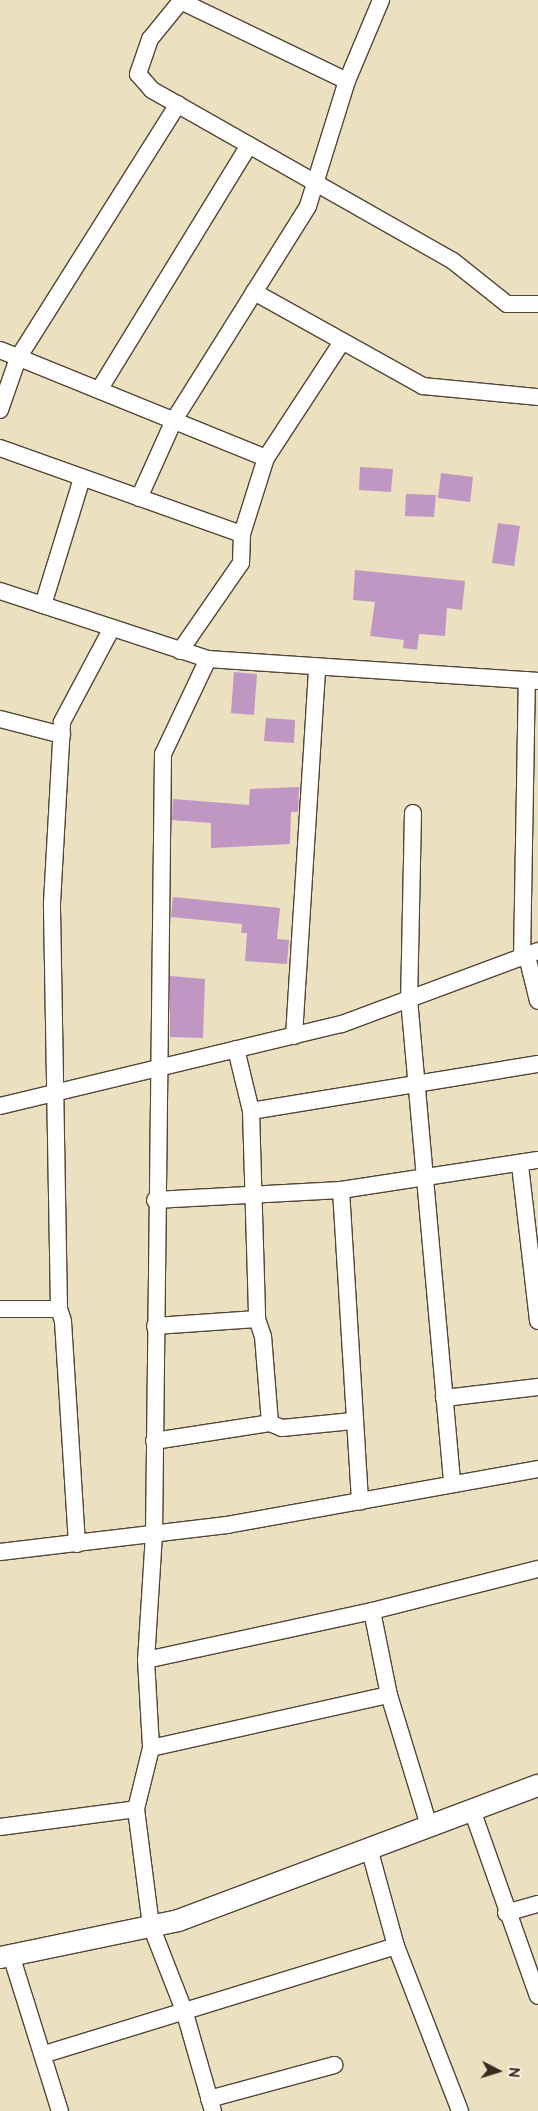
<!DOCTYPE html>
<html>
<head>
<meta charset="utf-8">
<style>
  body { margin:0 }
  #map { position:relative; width:538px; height:2111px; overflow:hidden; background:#ebe1c0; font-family:"Balsamiq Sans",sans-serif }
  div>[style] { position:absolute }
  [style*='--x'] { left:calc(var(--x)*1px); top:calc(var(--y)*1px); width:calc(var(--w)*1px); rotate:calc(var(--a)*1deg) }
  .building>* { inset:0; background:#c096c3 }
  .roads { filter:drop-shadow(1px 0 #554536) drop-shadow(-1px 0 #554536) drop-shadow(0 1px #554536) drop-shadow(0 -1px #554536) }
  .minor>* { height:16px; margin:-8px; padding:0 8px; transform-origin:8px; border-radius:8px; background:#fff }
  .tertiary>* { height:21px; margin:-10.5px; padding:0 10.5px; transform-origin:10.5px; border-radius:10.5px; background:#fff }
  span { translate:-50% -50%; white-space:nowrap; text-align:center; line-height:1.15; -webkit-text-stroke:4px #f7f3e8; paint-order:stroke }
  .north { position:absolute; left:473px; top:2046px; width:50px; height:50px; -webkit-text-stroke:4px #f7f3e8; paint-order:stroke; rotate:95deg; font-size:14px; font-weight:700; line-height:20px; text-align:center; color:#3b2a1e }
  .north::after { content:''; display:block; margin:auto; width:18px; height:22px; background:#3b2a1e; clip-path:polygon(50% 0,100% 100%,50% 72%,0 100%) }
</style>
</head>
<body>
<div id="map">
  <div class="building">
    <i style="clip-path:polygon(360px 467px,393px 469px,391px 492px,359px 490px)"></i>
    <i style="clip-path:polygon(441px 473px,473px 477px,470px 502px,438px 498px)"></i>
    <i style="clip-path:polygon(406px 494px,436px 495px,434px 517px,405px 516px)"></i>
    <i style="clip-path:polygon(498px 523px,520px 526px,514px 566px,492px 563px)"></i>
    <i style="clip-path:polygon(355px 570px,465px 581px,462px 610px,447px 608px,445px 636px,419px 634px,417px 650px,403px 648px,404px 640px,370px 636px,375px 602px,353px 600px)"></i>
    <i style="clip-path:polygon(234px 672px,257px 674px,254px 715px,231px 713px)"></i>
    <i style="clip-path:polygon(266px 718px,295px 720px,294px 743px,264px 741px)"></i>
    <i style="clip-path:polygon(299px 787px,298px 812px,291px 812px,290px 844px,211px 848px,211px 823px,172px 820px,173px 799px,249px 805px,250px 789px)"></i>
    <i style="clip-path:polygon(173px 897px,280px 908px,277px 939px,289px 940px,287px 964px,245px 961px,247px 933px,241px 933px,242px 924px,171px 917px)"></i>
    <i style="clip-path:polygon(170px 976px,205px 979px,203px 1038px,170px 1037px)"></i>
  </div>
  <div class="roads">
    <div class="minor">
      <i style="--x:347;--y:81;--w:184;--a:-154.3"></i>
      <i style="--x:181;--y:1;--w:49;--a:129.2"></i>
      <i style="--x:150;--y:39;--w:37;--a:109"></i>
      <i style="--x:138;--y:74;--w:21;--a:49"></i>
      <i style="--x:152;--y:90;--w:346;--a:29.6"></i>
      <i style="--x:453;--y:261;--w:69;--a:38.5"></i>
      <i style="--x:507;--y:304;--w:31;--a:0"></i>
      <i style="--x:254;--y:292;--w:193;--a:29.1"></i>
      <i style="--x:423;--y:386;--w:116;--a:5.5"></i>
      <i style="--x:0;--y:350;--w:287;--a:22.1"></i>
      <i style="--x:266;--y:458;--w:139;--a:-56.8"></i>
      <i style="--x:99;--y:390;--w:287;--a:-58.5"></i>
      <i style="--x:0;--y:410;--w:55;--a:-70.9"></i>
      <i style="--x:18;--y:358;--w:300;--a:-57.8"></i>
      <i style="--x:0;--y:448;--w:257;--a:19.6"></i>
      <i style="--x:242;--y:534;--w:80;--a:-72.5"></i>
      <i style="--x:139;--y:498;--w:85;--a:-65.8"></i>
      <i style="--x:174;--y:420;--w:252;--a:-57.9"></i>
      <i style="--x:308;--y:206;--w:131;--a:-72.7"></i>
      <i style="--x:347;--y:81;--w:88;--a:-67.2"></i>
      <i style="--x:0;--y:591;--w:219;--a:18.1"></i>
      <i style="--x:208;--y:659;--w:331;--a:3.8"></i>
      <i style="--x:43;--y:605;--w:133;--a:-72.9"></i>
      <i style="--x:180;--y:651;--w:107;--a:-55.3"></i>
      <i style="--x:241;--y:563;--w:29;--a:-88"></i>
      <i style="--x:208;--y:659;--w:105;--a:115.3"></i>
      <i style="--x:163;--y:754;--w:780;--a:90.66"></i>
      <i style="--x:154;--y:1534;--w:126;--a:93.6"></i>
      <i style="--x:146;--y:1660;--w:88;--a:86.7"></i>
      <i style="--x:151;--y:1748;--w:63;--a:103.8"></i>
      <i style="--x:136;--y:1809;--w:118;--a:82.7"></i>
      <i style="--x:151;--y:1926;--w:90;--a:68.6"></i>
      <i style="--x:184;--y:2010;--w:105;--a:74"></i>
      <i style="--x:0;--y:719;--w:64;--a:14.5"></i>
      <i style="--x:413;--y:813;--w:186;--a:91.2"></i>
      <i style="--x:409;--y:999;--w:486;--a:84.9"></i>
      <i style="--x:527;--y:956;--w:46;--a:76.3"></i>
      <i style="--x:522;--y:958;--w:278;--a:-89"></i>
      <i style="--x:294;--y:1036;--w:370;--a:-86.4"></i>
      <i style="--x:236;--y:1049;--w:64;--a:76.4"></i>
      <i style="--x:251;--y:1111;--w:208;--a:88.3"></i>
      <i style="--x:257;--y:1319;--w:18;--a:71"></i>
      <i style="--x:263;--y:1336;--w:87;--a:85.4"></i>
      <i style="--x:0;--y:1106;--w:352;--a:-13.5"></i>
      <i style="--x:342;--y:1024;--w:209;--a:-20.4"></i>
      <i style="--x:251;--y:1111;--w:291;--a:-9.3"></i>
      <i style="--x:520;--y:1165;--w:157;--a:83.4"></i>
      <i style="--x:341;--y:1190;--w:312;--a:86.5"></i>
      <i style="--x:155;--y:1200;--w:186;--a:-3.1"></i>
      <i style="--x:341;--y:1190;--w:199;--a:-8.7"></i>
      <i style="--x:0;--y:1309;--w:59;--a:0"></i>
      <i style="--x:155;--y:1326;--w:102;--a:-3.9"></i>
      <i style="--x:444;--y:1398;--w:95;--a:-6.7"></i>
      <i style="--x:154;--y:1441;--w:117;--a:-8.8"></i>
      <i style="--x:270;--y:1423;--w:13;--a:23"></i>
      <i style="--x:282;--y:1428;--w:71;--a:-5.6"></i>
      <i style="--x:77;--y:1544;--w:223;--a:-93.6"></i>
      <i style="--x:63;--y:1321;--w:13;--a:-108"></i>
      <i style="--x:59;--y:1309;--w:406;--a:-91"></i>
      <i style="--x:52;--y:903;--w:181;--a:-86.8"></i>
      <i style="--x:62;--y:722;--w:106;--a:-62"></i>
      <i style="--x:0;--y:1552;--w:229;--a:-6.8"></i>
      <i style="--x:227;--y:1525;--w:316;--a:-10.2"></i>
      <i style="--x:372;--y:1611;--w:86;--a:78.6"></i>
      <i style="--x:389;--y:1695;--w:137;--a:73"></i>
      <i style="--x:146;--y:1660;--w:231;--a:-12.2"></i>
      <i style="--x:372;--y:1611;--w:171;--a:-14.2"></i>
      <i style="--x:151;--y:1748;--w:244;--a:-12.6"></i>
      <i style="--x:472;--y:1810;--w:197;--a:70.5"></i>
      <i style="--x:0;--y:1827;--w:137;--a:-7.5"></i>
      <i style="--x:369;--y:1848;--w:102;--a:74.6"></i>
      <i style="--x:396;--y:1946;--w:177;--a:68.8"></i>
      <i style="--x:506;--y:1913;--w:33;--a:-16"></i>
      <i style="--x:11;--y:1955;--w:164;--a:72.6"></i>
      <i style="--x:45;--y:2054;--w:367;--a:-17.1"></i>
      <i style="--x:209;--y:2099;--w:130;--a:-15.2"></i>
    </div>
    <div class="tertiary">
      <i style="--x:0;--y:1957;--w:182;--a:-11.7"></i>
      <i style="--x:178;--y:1920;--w:384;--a:-20.6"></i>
    </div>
  </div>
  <div class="north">N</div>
</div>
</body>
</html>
